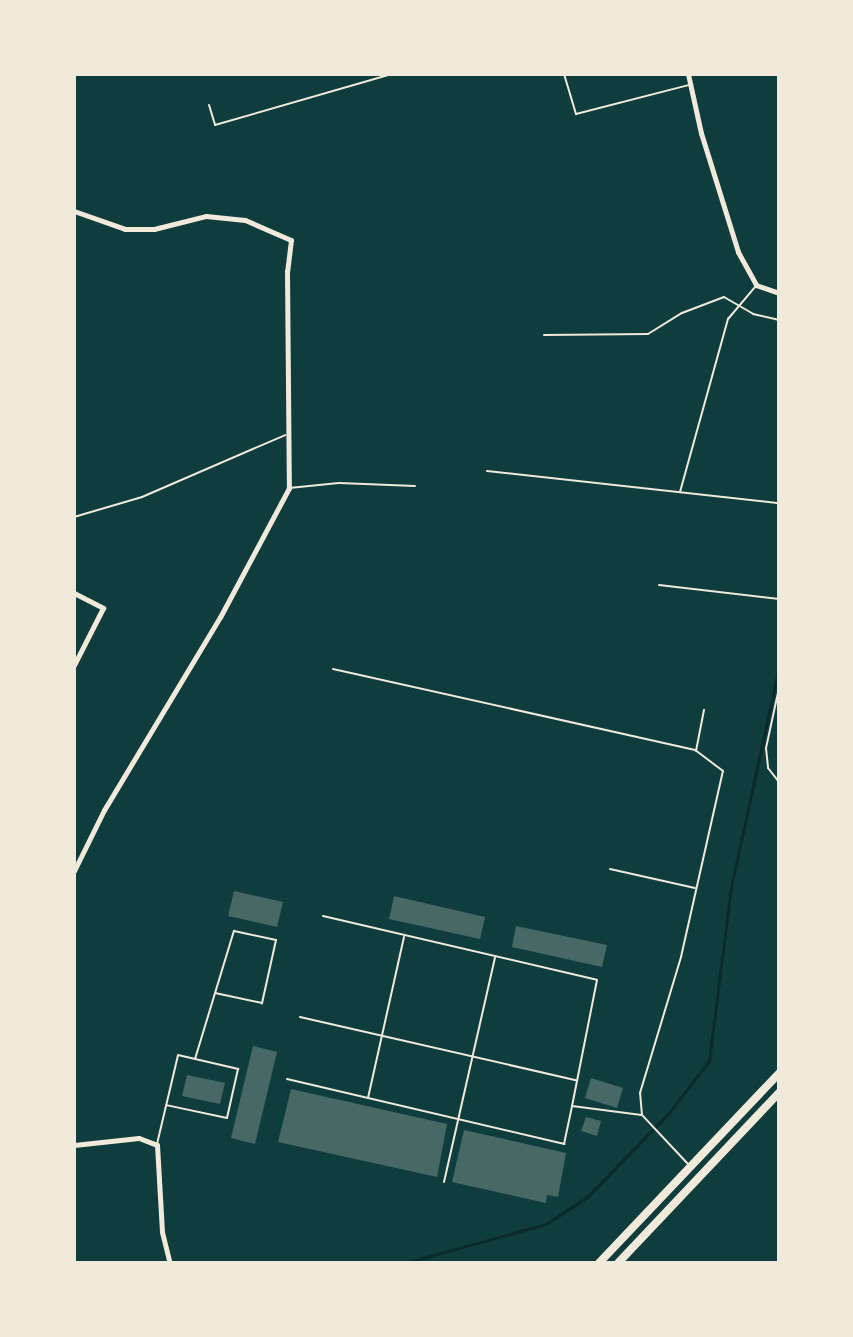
<!DOCTYPE html>
<html>
<head>
<meta charset="utf-8">
<style>
  body { margin:0 }
  #map { position:relative; width:853px; height:1337px; overflow:hidden; background:#0f3d3e; font-family:Arial,sans-serif }
  div>[style] { position:absolute }
  [style*='--x'] { left:calc(var(--x)*1px); top:calc(var(--y)*1px); width:calc(var(--w)*1px); rotate:calc(var(--a)*1deg) }
  .stream>* { height:3px; margin:-1.5px; padding:0 1.5px; transform-origin:1.5px; border-radius:1.5px; background:#0a2a2b }
  .building>* { inset:0; background:#486865 }
  .service>* { height:2px; margin:-1px; padding:0 1px; transform-origin:1px; border-radius:1px; background:#f1e9da }
  .minor>* { height:5px; margin:-2.5px; padding:0 2.5px; transform-origin:2.5px; border-radius:2.5px; background:#f1e9da }
  .primary>* { height:8px; margin:-4px; padding:0 4px; transform-origin:4px; border-radius:4px; background:#f1e9da }
  span { translate:-50% -50%; white-space:nowrap; text-align:center; line-height:1.15; -webkit-text-stroke:6px #f1e9da; paint-order:stroke }
  .frame { position:absolute; inset:0; border:76px solid #f1e9da; pointer-events:none }
</style>
</head>
<body>
<div id="map">
  <div class="stream">
    <i style="--x:405;--y:1263;--w:146;--a:-15.5"></i>
    <i style="--x:546;--y:1224;--w:48;--a:-33"></i>
    <i style="--x:586;--y:1198;--w:117;--a:-45.7"></i>
    <i style="--x:668;--y:1114;--w:67;--a:-52.3"></i>
    <i style="--x:709;--y:1061;--w:175;--a:-82.8"></i>
    <i style="--x:731;--y:887;--w:226;--a:-77.7"></i>
  </div>
  <div class="building">
    <i style="clip-path:polygon(234px 891px,283px 902px,277px 927px,228px 916px)"></i>
    <i style="clip-path:polygon(394px 896px,485px 917px,480px 939px,389px 919px)"></i>
    <i style="clip-path:polygon(516px 926px,607px 945px,602px 967px,512px 947px)"></i>
    <i style="clip-path:polygon(253px 1046px,277px 1052px,255px 1144px,231px 1138px)"></i>
    <i style="clip-path:polygon(187px 1075px,225px 1083px,220px 1104px,182px 1096px)"></i>
    <i style="clip-path:polygon(591px 1078px,623px 1088px,617px 1108px,585px 1098px)"></i>
    <i style="clip-path:polygon(291px 1089px,447px 1124px,437px 1177px,278px 1142px)"></i>
    <i style="clip-path:polygon(586px 1117px,601px 1121px,597px 1136px,581px 1131px)"></i>
    <i style="clip-path:polygon(464px 1130px,566px 1153px,558px 1197px,547px 1195px,546px 1203px,452px 1182px)"></i>
  </div>
  <div class="service">
    <i style="--x:564;--y:74;--w:42;--a:73.3"></i>
    <i style="--x:576;--y:114;--w:117;--a:-14.4"></i>
    <i style="--x:209;--y:105;--w:21;--a:73"></i>
    <i style="--x:215;--y:125;--w:184;--a:-16.1"></i>
    <i style="--x:544;--y:335;--w:104;--a:-0.6"></i>
    <i style="--x:648;--y:334;--w:40;--a:-32"></i>
    <i style="--x:682;--y:313;--w:45;--a:-20.9"></i>
    <i style="--x:724;--y:297;--w:34;--a:30"></i>
    <i style="--x:753;--y:314;--w:27;--a:13"></i>
    <i style="--x:487;--y:471;--w:294;--a:6.3"></i>
    <i style="--x:289;--y:488;--w:50;--a:-5.7"></i>
    <i style="--x:339;--y:483;--w:76;--a:2.3"></i>
    <i style="--x:680;--y:492;--w:180;--a:-74.5"></i>
    <i style="--x:728;--y:319;--w:42;--a:-49.8"></i>
    <i style="--x:74;--y:517;--w:71;--a:-16.4"></i>
    <i style="--x:142;--y:497;--w:156;--a:-23.4"></i>
    <i style="--x:659;--y:585;--w:121;--a:6.7"></i>
    <i style="--x:333;--y:669;--w:371;--a:12.6"></i>
    <i style="--x:779;--y:688;--w:61;--a:102.2"></i>
    <i style="--x:766;--y:748;--w:20;--a:84"></i>
    <i style="--x:768;--y:768;--w:18;--a:52"></i>
    <i style="--x:610;--y:869;--w:87;--a:12.6"></i>
    <i style="--x:323;--y:916;--w:281;--a:13.1"></i>
    <i style="--x:597;--y:980;--w:128;--a:101.2"></i>
    <i style="--x:572;--y:1106;--w:70;--a:7.4"></i>
    <i style="--x:300;--y:1017;--w:283;--a:12.9"></i>
    <i style="--x:195;--y:1059;--w:134;--a:-73.1"></i>
    <i style="--x:234;--y:931;--w:43;--a:12.1"></i>
    <i style="--x:276;--y:940;--w:65;--a:102.5"></i>
    <i style="--x:262;--y:1003;--w:48;--a:-168"></i>
    <i style="--x:287;--y:1079;--w:285;--a:13.2"></i>
    <i style="--x:564;--y:1144;--w:39;--a:-78"></i>
    <i style="--x:368;--y:1098;--w:165;--a:-77.4"></i>
    <i style="--x:157;--y:1144;--w:91;--a:-76.7"></i>
    <i style="--x:178;--y:1055;--w:62;--a:13.1"></i>
    <i style="--x:238;--y:1069;--w:50;--a:102.7"></i>
    <i style="--x:227;--y:1118;--w:62;--a:-168"></i>
    <i style="--x:688;--y:1164;--w:67;--a:-133.2"></i>
    <i style="--x:642;--y:1115;--w:22;--a:-95"></i>
    <i style="--x:640;--y:1093;--w:142;--a:-73.2"></i>
    <i style="--x:681;--y:957;--w:191;--a:-77.3"></i>
    <i style="--x:723;--y:771;--w:34;--a:-143"></i>
    <i style="--x:696;--y:751;--w:42;--a:-79"></i>
    <i style="--x:444;--y:1182;--w:230;--a:-77.2"></i>
  </div>
  <div class="minor">
    <i style="--x:688;--y:74;--w:60;--a:77.6"></i>
    <i style="--x:701;--y:133;--w:125;--a:72.7"></i>
    <i style="--x:738;--y:252;--w:38;--a:61"></i>
    <i style="--x:756;--y:285;--w:24;--a:19"></i>
    <i style="--x:74;--y:211;--w:54;--a:19.4"></i>
    <i style="--x:125;--y:229;--w:29;--a:0"></i>
    <i style="--x:154;--y:229;--w:54;--a:-14"></i>
    <i style="--x:206;--y:216;--w:39;--a:6"></i>
    <i style="--x:245;--y:220;--w:50;--a:23.5"></i>
    <i style="--x:291;--y:240;--w:31;--a:97"></i>
    <i style="--x:287;--y:271;--w:217;--a:89.5"></i>
    <i style="--x:289;--y:488;--w:146;--a:118.1"></i>
    <i style="--x:220;--y:617;--w:225;--a:121"></i>
    <i style="--x:104;--y:810;--w:68;--a:116.2"></i>
    <i style="--x:74;--y:593;--w:33;--a:27"></i>
    <i style="--x:103;--y:608;--w:64;--a:117"></i>
    <i style="--x:74;--y:1145;--w:65;--a:-6.1"></i>
    <i style="--x:139;--y:1138;--w:19;--a:21"></i>
    <i style="--x:157;--y:1145;--w:87;--a:86.7"></i>
    <i style="--x:162;--y:1232;--w:32;--a:76"></i>
  </div>
  <div class="primary">
    <i style="--x:599;--y:1263;--w:262;--a:-46.5"></i>
    <i style="--x:618;--y:1263;--w:234;--a:-46.6"></i>
  </div>
  <div class="frame"></div>
</div>
</body>
</html>
